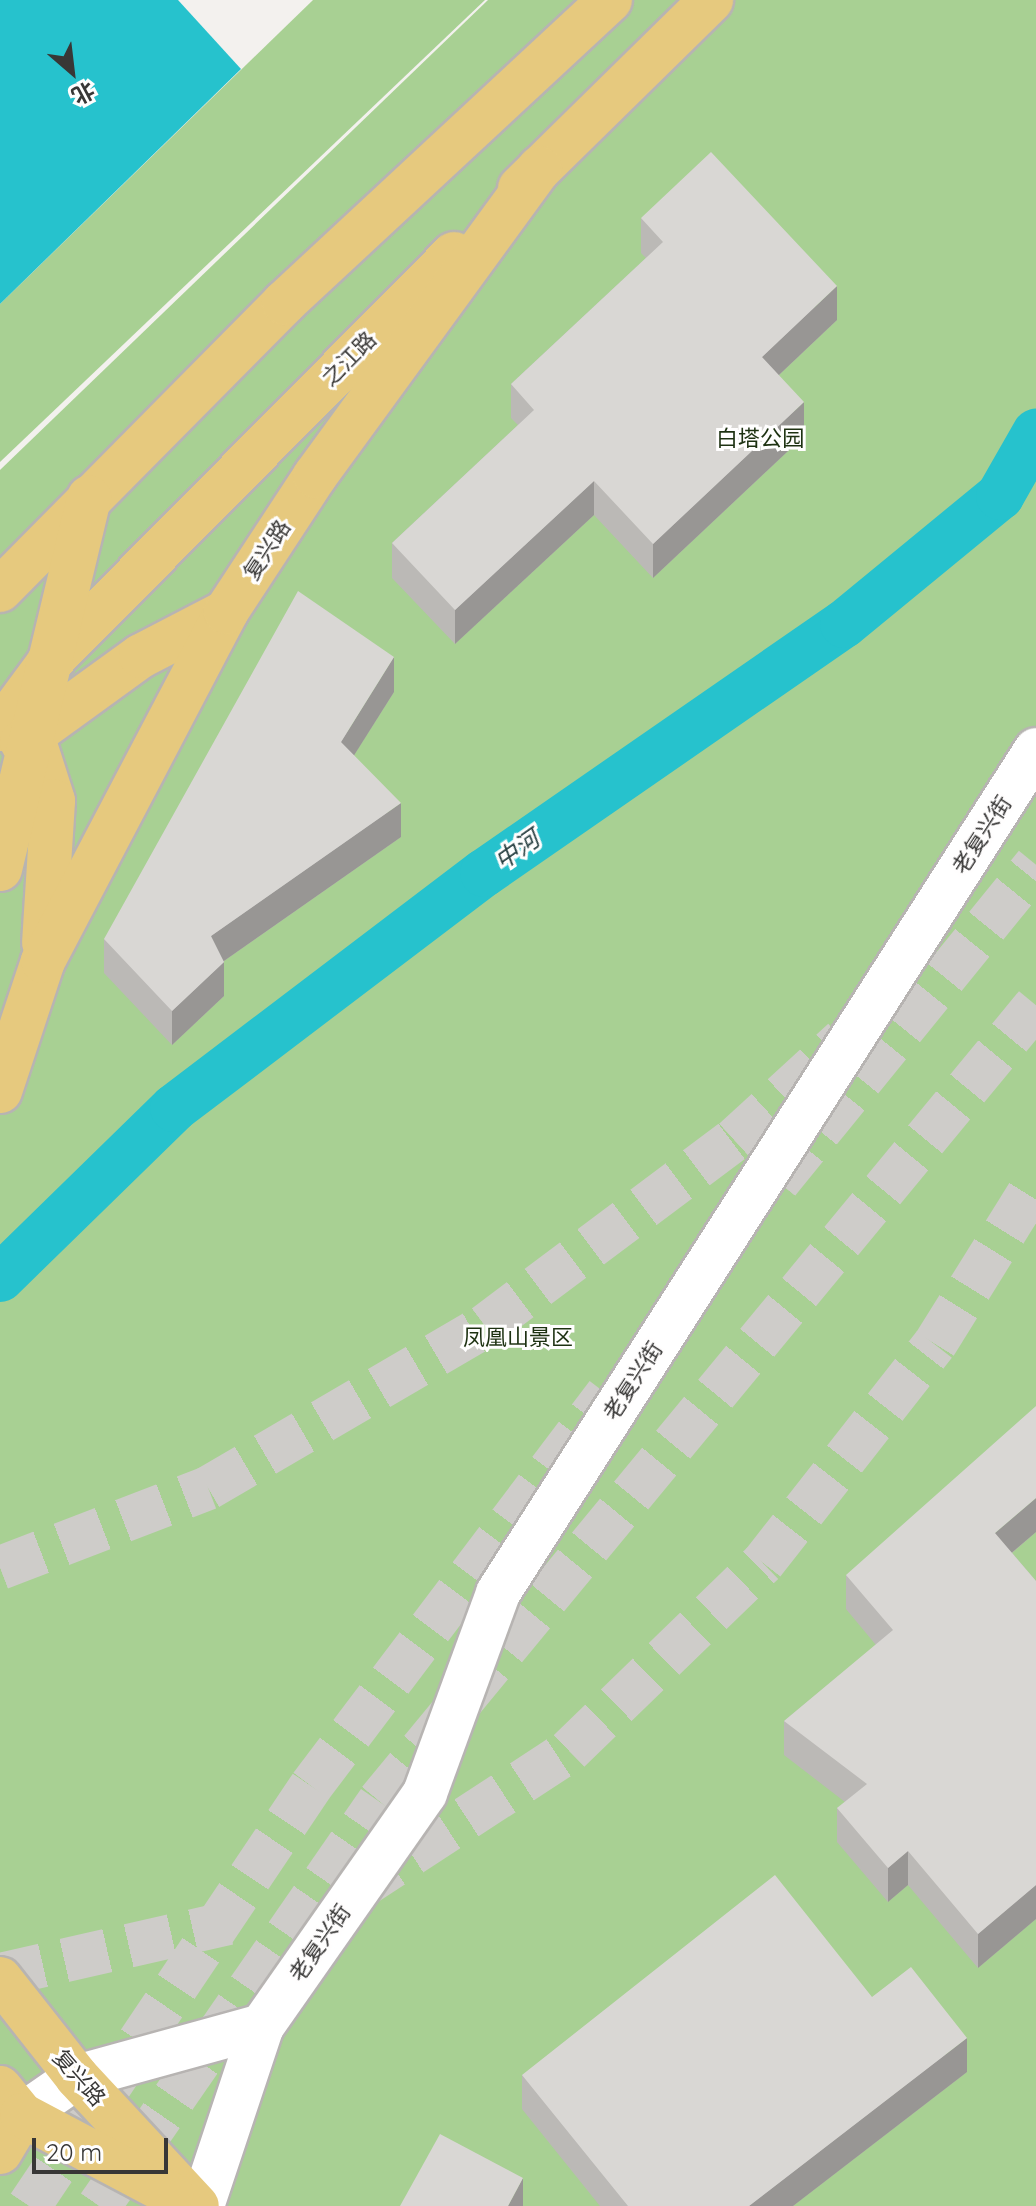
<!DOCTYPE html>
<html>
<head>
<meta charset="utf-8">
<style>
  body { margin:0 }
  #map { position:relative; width:1036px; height:2206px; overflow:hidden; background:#f3f1ee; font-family:Quicksand,"Noto Sans SC",sans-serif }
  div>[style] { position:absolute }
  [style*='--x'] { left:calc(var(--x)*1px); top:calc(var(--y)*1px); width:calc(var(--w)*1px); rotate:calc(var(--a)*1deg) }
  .green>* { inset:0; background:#a8d093 }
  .water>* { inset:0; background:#26c2cd }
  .canal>* { height:48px; margin:-24px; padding:0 24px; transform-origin:24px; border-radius:24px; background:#26c2cd }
  .highway-tunnel>* { height:44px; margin-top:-22px; transform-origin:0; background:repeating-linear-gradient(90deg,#ceccc9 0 44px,transparent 0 66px) }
  .roads { filter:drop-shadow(2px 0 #b7b4b2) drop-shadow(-2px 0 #b7b4b2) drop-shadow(0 2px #b7b4b2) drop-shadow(0 -2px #b7b4b2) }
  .street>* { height:44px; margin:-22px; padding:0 22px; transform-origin:22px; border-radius:22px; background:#fff }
  .primary>* { height:44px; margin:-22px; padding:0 22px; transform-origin:22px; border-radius:22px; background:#e6c97e }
  .wall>* { inset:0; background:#bbb9b6 }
  .shaded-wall>* { inset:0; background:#989694 }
  .building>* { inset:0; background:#d9d7d4 }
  span { translate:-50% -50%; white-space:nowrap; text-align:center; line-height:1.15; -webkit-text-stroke:6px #fffefe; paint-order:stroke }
  .street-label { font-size:22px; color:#383736 }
  .park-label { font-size:22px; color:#1d3111 }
  .water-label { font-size:24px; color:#253d3f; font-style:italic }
  .north { position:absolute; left:32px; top:32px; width:80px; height:80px; -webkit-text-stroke:6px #fffefe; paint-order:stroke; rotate:152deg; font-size:22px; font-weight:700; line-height:32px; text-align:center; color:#383736 }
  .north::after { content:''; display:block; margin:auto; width:28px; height:36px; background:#383736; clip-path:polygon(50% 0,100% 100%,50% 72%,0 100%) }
  .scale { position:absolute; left:32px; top:2138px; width:136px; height:36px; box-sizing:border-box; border:4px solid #383736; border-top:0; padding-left:10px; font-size:24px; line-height:28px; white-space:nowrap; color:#383736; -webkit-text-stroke:6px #fffefe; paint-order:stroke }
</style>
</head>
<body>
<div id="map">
  <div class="green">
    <i style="clip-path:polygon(313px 0,485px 0,0 462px,0 304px)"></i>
    <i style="clip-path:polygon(488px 0,1036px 0,1036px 2206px,0 2206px,0 470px)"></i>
  </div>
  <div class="water">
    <i style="clip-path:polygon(0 0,178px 0,241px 69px,0 304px)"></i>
  </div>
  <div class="canal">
    <i style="--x:0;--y:1278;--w:243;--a:-44.3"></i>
    <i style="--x:174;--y:1108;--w:389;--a:-37.2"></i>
    <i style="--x:484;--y:873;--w:438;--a:-34.7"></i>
    <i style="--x:844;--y:624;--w:202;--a:-39.4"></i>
    <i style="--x:1000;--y:496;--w:73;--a:-60.3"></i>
  </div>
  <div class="highway-tunnel">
    <i style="--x:778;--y:1182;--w:409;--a:-50.9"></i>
    <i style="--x:0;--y:1568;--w:223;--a:-21"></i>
    <i style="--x:208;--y:1488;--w:321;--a:-30.3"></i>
    <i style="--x:485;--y:1326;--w:311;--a:-36.8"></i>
    <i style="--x:734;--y:1140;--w:148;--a:-42.5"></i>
    <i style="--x:356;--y:1890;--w:254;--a:-33.1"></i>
    <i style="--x:569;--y:1751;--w:270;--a:-44.1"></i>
    <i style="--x:763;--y:1563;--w:278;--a:-51.9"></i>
    <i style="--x:935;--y:1344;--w:191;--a:-58.1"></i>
    <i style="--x:0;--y:1975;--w:234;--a:-12.8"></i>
    <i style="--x:29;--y:2206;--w:506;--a:-56.12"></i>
    <i style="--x:311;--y:1786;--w:491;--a:-52.9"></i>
    <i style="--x:99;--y:2206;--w:492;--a:-55.3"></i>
    <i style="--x:379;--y:1801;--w:1032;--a:-50.46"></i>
  </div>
  <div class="roads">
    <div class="street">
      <i style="--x:22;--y:2115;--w:67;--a:-34.6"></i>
      <i style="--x:77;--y:2077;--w:192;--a:-15.4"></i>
      <i style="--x:202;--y:2206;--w:190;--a:-71.6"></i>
      <i style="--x:262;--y:2026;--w:284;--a:-55"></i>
      <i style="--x:425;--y:1793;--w:213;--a:-69.9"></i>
      <i style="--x:498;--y:1593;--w:1000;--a:-57.45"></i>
    </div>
    <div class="primary">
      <i style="--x:520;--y:188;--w:268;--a:-44.5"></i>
      <i style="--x:0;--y:590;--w:404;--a:-45.3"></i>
      <i style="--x:284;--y:303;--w:445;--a:-42.9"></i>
      <i style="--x:0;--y:729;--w:81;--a:-53.6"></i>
      <i style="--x:48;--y:664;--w:577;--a:-45.28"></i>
      <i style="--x:32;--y:735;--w:69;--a:72.3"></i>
      <i style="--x:53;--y:801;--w:142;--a:93.6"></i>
      <i style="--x:22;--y:742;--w:147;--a:-35.9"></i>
      <i style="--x:141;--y:656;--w:96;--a:-27.4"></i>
      <i style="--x:0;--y:869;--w:382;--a:-76.5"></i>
      <i style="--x:0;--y:1091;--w:137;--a:-71.7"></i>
      <i style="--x:43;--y:961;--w:394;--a:-62.3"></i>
      <i style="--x:226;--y:612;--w:163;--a:-56.8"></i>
      <i style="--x:315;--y:476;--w:381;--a:-53.9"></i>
      <i style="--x:0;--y:1979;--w:125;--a:51.8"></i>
      <i style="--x:77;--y:2077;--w:176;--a:47.1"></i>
      <i style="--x:0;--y:2088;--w:35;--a:51"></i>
      <i style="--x:22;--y:2115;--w:43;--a:120.7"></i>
      <i style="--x:22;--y:2115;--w:169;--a:27.9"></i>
    </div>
  </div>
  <div class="wall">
    <i style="clip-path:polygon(641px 218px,837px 320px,779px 375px,804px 436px,653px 578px,594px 515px,455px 644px,392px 578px,392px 543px,518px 425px,511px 418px,511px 384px,646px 258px,641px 253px)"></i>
    <i style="clip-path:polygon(394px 692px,354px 755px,401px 837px,224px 961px,224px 996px,172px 1045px,104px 973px,104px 939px)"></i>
    <i style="clip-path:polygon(1036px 1532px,1012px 1553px,1036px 1581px,1036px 1919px,978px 1968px,908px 1885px,888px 1902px,837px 1842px,837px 1808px,845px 1802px,784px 1755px,784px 1721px,876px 1645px,846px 1609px,846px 1575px)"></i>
    <i style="clip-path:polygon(872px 1997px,967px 2072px,793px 2206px,600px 2206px,522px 2109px,522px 2075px)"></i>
  </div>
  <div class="shaded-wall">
    <i style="clip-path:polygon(837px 286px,837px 320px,762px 391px,762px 357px)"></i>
    <i style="clip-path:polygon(804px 402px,804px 436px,653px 578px,653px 544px)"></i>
    <i style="clip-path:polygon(594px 481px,594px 515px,455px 644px,455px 610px)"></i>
    <i style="clip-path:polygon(394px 657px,394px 692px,341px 776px,341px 742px)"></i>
    <i style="clip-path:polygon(401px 803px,401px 837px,211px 970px,211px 936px)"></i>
    <i style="clip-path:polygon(224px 962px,224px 996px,172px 1045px,172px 1011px)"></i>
    <i style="clip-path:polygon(1036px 1498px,1036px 1532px,995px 1567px,995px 1533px)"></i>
    <i style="clip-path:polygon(908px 1851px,908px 1885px,888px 1902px,888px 1868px)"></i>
    <i style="clip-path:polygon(1036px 1885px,1036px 1919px,978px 1968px,978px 1934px)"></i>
    <i style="clip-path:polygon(967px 2038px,967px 2072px,793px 2206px,749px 2206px)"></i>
    <i style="clip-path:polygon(523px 2178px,523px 2206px,508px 2206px)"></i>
  </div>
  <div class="building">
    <i style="clip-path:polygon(711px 152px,837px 286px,762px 357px,804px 402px,653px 544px,594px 481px,455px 610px,392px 543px,534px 410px,511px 384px,663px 242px,641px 218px)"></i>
    <i style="clip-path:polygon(298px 591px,394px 657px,341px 742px,401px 803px,211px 936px,224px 962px,172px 1011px,104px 939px)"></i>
    <i style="clip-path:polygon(1036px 1406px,1036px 1498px,995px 1533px,1036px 1581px,1036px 1885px,978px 1934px,908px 1851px,888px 1868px,837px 1808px,867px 1784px,784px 1721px,893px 1630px,846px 1575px)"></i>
    <i style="clip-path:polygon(775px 1875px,872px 1997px,911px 1967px,967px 2038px,749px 2206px,628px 2206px,522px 2075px)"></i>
    <i style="clip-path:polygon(440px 2134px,523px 2178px,508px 2206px,400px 2206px)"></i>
  </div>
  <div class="street-label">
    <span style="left:349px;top:359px;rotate:-45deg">之江路</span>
    <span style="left:267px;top:550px;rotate:-57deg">复兴路</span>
    <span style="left:982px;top:835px;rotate:-57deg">老复兴街</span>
    <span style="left:633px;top:1381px;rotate:-57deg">老复兴街</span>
    <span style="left:320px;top:1943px;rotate:-55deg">老复兴街</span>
    <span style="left:79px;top:2078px;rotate:49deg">复兴路</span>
  </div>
  <div class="park-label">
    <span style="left:760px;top:439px">白塔公园</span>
    <span style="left:518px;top:1338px">凤凰山景区</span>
  </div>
  <div class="water-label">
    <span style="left:517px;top:850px;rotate:-35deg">中河</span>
  </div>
  <div class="north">北</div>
  <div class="scale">20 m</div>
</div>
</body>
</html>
